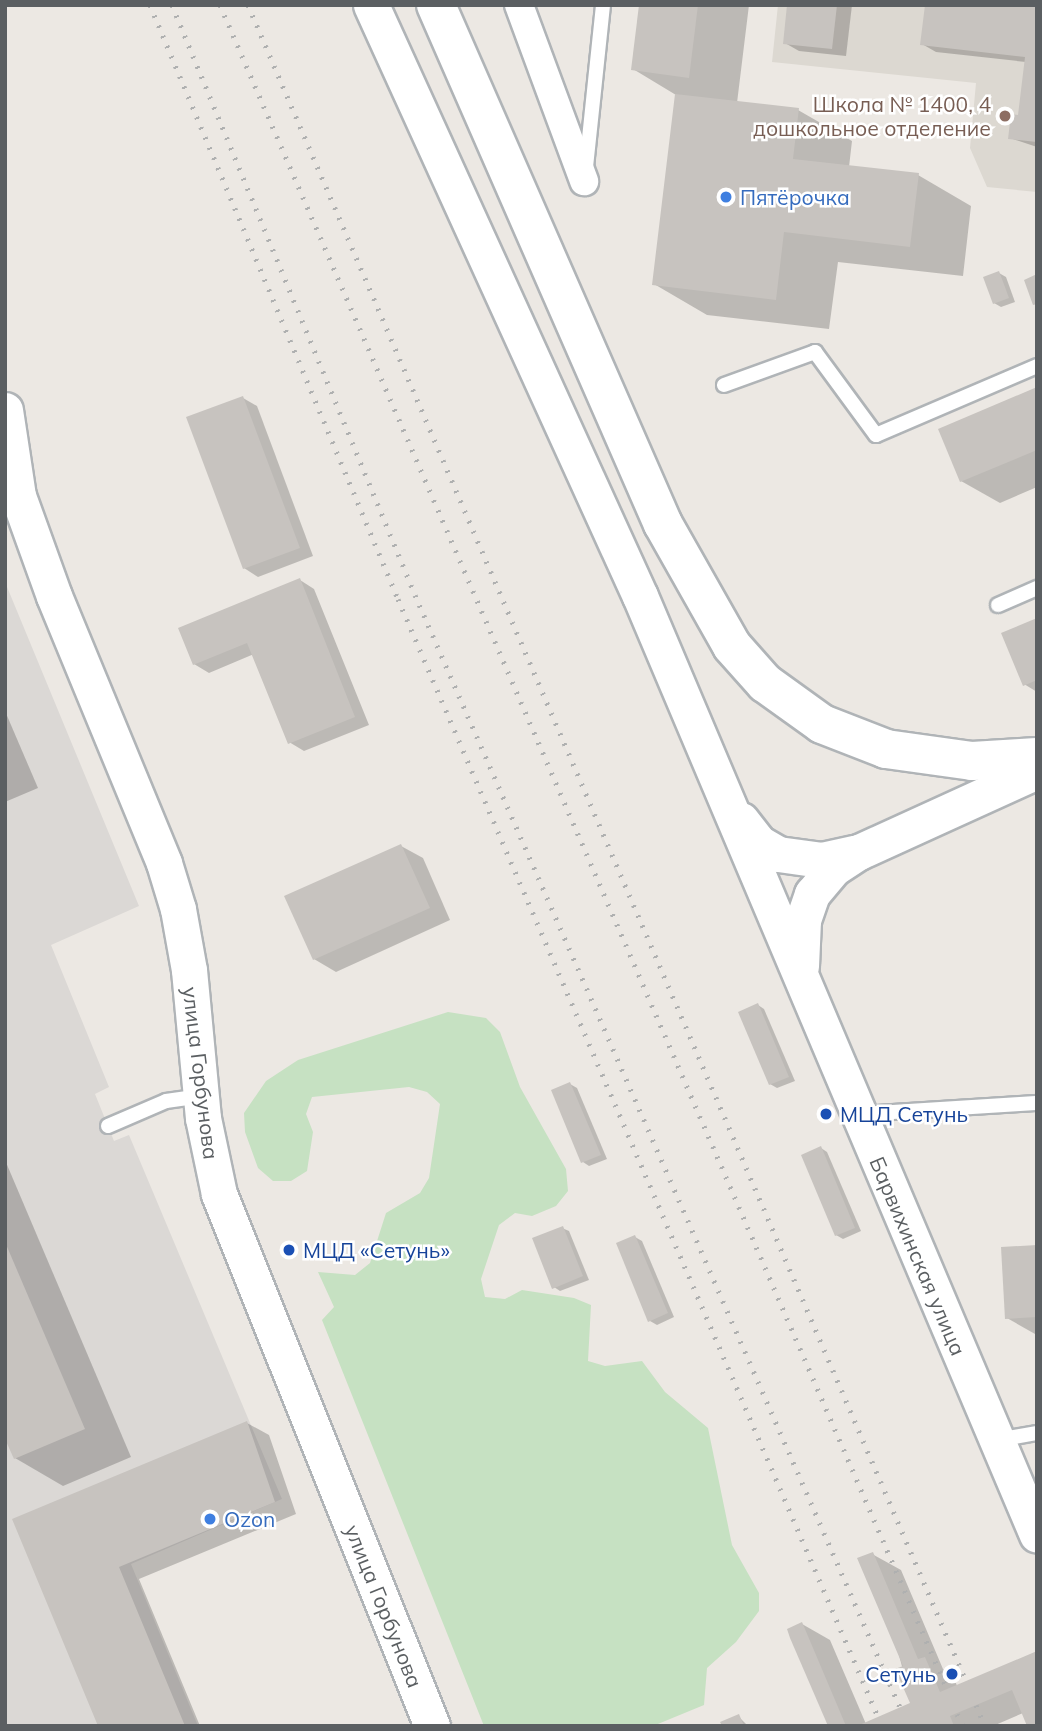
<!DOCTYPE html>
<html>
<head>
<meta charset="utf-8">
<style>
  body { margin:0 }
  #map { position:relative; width:1042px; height:1731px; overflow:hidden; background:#ece8e3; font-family:Mulish,sans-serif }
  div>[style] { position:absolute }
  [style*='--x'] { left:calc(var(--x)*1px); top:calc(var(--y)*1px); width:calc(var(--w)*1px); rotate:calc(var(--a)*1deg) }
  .industrial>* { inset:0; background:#dbd8d5 }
  .education>* { inset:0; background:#dcd8d1 }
  .green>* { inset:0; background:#c6e1c2 }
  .shadow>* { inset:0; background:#0003 }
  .building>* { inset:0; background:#c7c3bf }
  .roads { filter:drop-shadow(2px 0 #b0b4b7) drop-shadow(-2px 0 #b0b4b7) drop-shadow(0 2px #b0b4b7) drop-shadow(0 -2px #b0b4b7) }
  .service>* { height:14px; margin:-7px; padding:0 7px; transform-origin:7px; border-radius:7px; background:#fff }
  .minor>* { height:28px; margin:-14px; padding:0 14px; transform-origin:14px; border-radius:14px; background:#fff }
  .tertiary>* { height:35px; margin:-17.5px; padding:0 17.5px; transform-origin:17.5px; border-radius:17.5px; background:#fff }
  .secondary>* { height:38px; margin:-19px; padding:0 19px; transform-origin:19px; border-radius:19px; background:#fff }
  .rail>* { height:5px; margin-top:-2.5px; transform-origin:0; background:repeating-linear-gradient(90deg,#afb0b0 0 2px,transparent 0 11px) }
  .dots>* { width:19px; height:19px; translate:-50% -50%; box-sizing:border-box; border:4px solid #fff; border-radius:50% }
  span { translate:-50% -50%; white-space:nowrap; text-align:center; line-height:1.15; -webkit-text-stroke:5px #fff; paint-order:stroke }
  .education-label { font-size:21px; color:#785e54 }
  .right { translate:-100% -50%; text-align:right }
  .shop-label { font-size:21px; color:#366cbe }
  .left { translate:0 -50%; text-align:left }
  .street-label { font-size:21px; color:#5b5f62 }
  .transit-label { font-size:21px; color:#164399 }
  .frame { position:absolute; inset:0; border:7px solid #5b5f62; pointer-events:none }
</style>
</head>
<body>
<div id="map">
  <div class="industrial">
    <i style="clip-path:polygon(5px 582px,139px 906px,51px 945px,109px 1087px,95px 1094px,114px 1141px,129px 1135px,282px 1499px,131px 1564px,198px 1726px,5px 1726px)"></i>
  </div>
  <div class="education">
    <i style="clip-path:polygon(778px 5px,1037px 5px,1037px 192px,987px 187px,970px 148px,976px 83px,772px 62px)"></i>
  </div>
  <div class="green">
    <i style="clip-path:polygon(448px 1012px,486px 1018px,500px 1032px,520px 1087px,566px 1169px,568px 1191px,556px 1206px,532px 1216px,515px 1213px,499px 1225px,481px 1279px,485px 1297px,505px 1299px,522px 1290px,574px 1298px,591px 1305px,588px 1361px,605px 1366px,642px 1361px,665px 1392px,708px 1428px,732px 1545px,759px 1593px,759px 1611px,736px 1642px,707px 1668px,704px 1705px,653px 1726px,484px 1726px,322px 1320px,334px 1307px,318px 1272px,355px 1275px,370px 1263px,386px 1213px,420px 1193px,429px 1178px,440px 1104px,427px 1092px,409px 1087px,312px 1097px,306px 1114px,313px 1132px,307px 1171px,291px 1181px,273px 1181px,258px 1168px,245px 1132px,244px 1113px,266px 1081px,298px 1060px)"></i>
  </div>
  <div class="shadow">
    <i style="clip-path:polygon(641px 5px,749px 5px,737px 103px,798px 110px,852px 141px,849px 167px,918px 175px,971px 206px,963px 276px,838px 262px,829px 329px,707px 315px,654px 284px,676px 95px,633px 69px)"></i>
    <i style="clip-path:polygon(788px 5px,852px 5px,846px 56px,799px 51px,785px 43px)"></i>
    <i style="clip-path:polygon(1037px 5px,1037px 147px,1010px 138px,1020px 117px,1026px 62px,936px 52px,922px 44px)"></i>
    <i style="clip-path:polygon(999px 273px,1006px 277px,1015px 302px,1001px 307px,994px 303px)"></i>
    <i style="clip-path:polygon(1037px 389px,1037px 487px,1000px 503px,961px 481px)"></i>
    <i style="clip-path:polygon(243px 398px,257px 406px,313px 556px,258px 577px,244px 568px)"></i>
    <i style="clip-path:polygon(300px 580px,314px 589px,369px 725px,304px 751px,289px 742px,254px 654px,209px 673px,194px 664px)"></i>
    <i style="clip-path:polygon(1037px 620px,1037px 692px,1024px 684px)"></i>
    <i style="clip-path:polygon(5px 711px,38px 788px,5px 802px)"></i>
    <i style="clip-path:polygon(401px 846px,423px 858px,450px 920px,336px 972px,314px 959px)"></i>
    <i style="clip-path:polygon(758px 1005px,764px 1009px,795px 1081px,777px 1088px,770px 1084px)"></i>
    <i style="clip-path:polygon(570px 1084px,577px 1088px,607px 1159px,589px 1166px,583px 1162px)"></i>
    <i style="clip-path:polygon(821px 1148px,827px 1152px,861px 1231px,843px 1239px,836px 1235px)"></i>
    <i style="clip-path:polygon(5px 1160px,131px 1457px,63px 1486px,15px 1458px,5px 1435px)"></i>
    <i style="clip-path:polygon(562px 1228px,569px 1231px,589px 1280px,560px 1291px,554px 1287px)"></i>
    <i style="clip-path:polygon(635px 1237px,642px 1241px,674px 1317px,657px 1325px,650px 1321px)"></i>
    <i style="clip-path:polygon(1037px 1247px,1037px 1334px,1035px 1334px,1007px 1318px)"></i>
    <i style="clip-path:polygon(247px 1423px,269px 1435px,296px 1514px,139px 1579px,200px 1726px,99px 1726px,14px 1520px)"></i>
    <i style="clip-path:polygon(872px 1554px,901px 1570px,943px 1669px,953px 1675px,957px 1686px,1037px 1652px,1023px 1713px,993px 1726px,830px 1726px,802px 1624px,830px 1640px,866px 1724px,912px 1704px)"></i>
    <i style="clip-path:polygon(738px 1716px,748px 1726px,724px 1726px)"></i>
  </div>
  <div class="building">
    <i style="clip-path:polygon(639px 5px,698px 5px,689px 78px,631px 70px)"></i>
    <i style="clip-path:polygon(787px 5px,837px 5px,832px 49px,783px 44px)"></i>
    <i style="clip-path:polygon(925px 5px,1037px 5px,1037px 142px,1008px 139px,1011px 114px,1018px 115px,1025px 57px,920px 45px)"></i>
    <i style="clip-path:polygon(675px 94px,799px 108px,793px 159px,919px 173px,910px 247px,784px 232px,776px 300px,652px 285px)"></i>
    <i style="clip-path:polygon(999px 271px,1009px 298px,993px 304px,983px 277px)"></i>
    <i style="clip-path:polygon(1037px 274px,1037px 304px,1033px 305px,1024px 280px)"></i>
    <i style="clip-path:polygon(1037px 387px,1037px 450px,960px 482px,938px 429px)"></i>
    <i style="clip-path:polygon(243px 396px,300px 548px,243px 569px,186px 417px)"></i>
    <i style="clip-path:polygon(300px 578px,355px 717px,288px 744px,247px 643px,193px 665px,178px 628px)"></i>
    <i style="clip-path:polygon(1037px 618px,1037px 680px,1023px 686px,1001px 633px)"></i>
    <i style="clip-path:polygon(401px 844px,430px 908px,313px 960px,284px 896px)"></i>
    <i style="clip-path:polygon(758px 1003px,789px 1077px,769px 1085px,738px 1012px)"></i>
    <i style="clip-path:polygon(570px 1082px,601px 1155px,581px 1163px,551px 1090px)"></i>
    <i style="clip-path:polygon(821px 1146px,855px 1228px,835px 1236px,801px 1155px)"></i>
    <i style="clip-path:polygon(563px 1226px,583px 1276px,552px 1289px,532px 1238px)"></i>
    <i style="clip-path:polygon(635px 1235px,668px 1313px,648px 1322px,616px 1243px)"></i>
    <i style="clip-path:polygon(5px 1242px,85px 1429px,14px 1459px,5px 1439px)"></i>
    <i style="clip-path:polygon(1037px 1245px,1037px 1317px,1005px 1319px,1001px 1247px)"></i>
    <i style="clip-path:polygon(247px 1421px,275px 1502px,119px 1567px,185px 1726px,98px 1726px,12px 1519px)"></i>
    <i style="clip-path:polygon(873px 1552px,918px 1659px,925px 1657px,940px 1692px,1037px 1651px,1037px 1726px,1027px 1726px,1012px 1690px,950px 1716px,954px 1726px,857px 1726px,910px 1703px,895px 1669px,903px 1666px,857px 1558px)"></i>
    <i style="clip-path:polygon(802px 1622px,846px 1726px,828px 1726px,790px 1638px,787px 1629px)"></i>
    <i style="clip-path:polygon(739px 1714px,744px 1726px,722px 1726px,720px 1722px)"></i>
  </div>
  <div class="roads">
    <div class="service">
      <i style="--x:586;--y:167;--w:163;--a:-84"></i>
      <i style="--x:724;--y:385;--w:97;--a:-19.9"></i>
      <i style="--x:815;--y:352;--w:103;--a:53.7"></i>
      <i style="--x:876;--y:435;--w:175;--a:-23.2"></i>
      <i style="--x:998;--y:605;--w:43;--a:-23.6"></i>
      <i style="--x:860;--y:1114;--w:177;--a:-3.6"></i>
      <i style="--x:108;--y:1126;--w:63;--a:-23.3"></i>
      <i style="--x:166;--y:1101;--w:34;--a:-8"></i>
      <i style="--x:997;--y:1440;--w:41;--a:-9.9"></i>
    </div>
    <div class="minor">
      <i style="--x:519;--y:5;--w:188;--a:69.7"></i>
    </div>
    <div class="tertiary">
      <i style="--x:371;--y:5;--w:649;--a:65.53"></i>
      <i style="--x:640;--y:596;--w:1019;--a:67.08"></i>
      <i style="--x:5;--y:410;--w:87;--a:81.4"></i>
      <i style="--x:18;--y:496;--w:106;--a:70.2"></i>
      <i style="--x:54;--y:596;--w:289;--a:67.6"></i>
      <i style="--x:164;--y:863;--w:48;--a:73.1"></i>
      <i style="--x:178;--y:909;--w:62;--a:79.8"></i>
      <i style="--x:189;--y:970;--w:149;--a:84.6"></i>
      <i style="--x:203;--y:1118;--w:78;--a:78.1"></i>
      <i style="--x:219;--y:1194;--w:573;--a:68.18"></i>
      <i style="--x:741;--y:820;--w:29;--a:52"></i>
      <i style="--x:759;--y:843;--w:22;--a:30"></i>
      <i style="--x:778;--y:854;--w:43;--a:7.9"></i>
      <i style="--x:821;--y:860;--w:35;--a:-12"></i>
      <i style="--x:801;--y:966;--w:46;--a:-87.5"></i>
      <i style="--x:803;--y:920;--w:28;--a:-71"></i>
      <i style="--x:812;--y:894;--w:34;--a:-50"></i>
      <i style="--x:834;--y:868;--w:30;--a:-33"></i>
      <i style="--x:859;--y:852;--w:196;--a:-24.5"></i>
    </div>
    <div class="secondary">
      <i style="--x:436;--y:5;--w:566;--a:66.38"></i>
      <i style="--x:663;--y:524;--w:140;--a:60.5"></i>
      <i style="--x:732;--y:646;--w:50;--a:48.3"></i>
      <i style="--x:765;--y:683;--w:70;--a:35.7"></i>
      <i style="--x:822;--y:724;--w:69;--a:21.3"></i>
      <i style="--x:886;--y:749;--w:87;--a:7.9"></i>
      <i style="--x:972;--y:761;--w:65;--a:-3.5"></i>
    </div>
  </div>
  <div class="rail">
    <i style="--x:150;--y:5;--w:644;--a:67.34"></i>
    <i style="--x:398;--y:599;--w:1217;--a:66.76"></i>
    <i style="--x:172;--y:5;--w:638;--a:67.61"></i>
    <i style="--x:415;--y:595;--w:1213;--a:66.44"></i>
    <i style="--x:220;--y:5;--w:1834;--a:66.65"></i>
    <i style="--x:248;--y:5;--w:1823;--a:66.81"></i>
    <i style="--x:976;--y:1705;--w:23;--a:67"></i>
    <i style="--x:957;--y:1714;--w:13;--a:63"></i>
  </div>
  <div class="dots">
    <i style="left:1005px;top:116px;background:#8d6e63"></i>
    <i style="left:726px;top:197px;background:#3f7fe0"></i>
    <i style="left:826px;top:1114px;background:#1a4fb4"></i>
    <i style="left:289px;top:1250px;background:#1a4fb4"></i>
    <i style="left:210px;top:1519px;background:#3f7fe0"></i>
    <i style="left:952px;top:1674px;background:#1a4fb4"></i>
  </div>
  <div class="education-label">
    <span class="right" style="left:991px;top:116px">Школа № 1400, 4<br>дошкольное отделение</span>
  </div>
  <div class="shop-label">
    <span class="left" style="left:740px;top:197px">Пятёрочка</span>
    <span class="left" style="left:224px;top:1519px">Ozon</span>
  </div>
  <div class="street-label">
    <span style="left:201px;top:1073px;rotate:83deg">улица Горбунова</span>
    <span style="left:918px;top:1256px;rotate:67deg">Барвихинская улица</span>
    <span style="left:384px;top:1606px;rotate:68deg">улица Горбунова</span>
  </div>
  <div class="transit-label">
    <span class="left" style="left:840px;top:1114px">МЦД Сетунь</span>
    <span class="left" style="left:303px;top:1250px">МЦД «Сетунь»</span>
    <span class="right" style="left:936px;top:1674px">Сетунь</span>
  </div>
  <div class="frame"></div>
</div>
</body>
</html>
